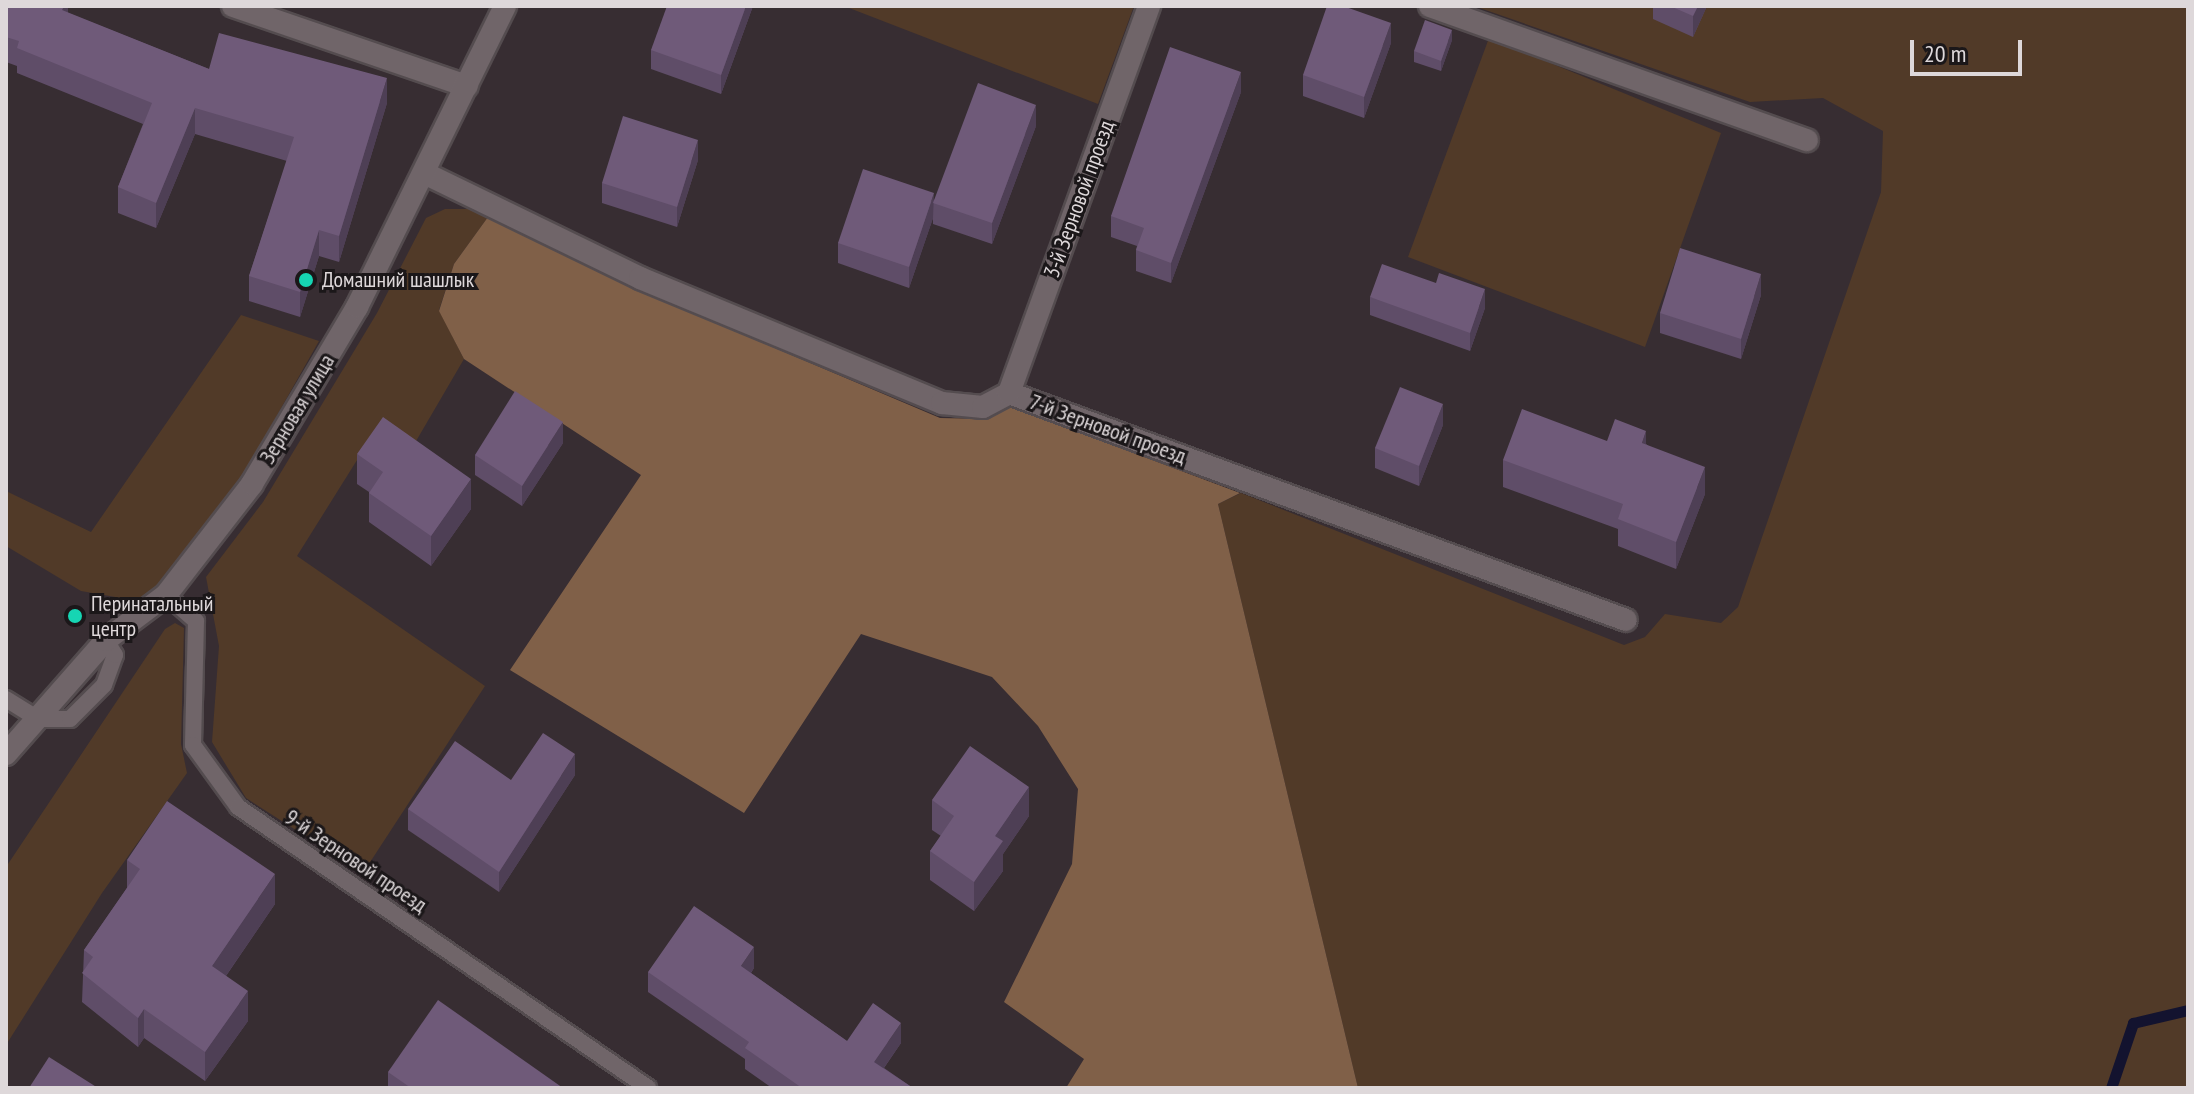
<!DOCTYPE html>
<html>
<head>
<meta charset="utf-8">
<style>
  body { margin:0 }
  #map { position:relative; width:2194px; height:1094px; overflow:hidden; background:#372d32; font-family:"PT Sans Narrow",sans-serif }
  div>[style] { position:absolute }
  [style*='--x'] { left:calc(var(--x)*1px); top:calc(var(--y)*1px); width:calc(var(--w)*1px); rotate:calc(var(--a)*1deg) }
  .green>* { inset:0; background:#513a28 }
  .forest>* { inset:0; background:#806048 }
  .stream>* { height:11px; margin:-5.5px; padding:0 5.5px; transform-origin:5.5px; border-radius:5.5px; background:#13132f }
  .roads { filter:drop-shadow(2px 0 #544c4f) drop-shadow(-2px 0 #544c4f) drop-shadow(0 2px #544c4f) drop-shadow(0 -2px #544c4f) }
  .service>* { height:16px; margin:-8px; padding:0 8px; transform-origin:8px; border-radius:8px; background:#706569 }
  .minor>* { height:22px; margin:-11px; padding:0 11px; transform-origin:11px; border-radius:11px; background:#706569 }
  .tertiary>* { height:22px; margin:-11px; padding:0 11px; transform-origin:11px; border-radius:11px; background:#706569 }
  .wall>* { inset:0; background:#5f4d68 }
  .shaded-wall>* { inset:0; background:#4e3f55 }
  .building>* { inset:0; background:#6f5a79 }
  .dots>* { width:22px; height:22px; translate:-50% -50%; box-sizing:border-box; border:4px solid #1b1719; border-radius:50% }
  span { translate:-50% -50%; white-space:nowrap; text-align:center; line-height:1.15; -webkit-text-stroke:6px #1b1719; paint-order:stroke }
  .street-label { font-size:22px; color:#ded8da }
  .poi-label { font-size:22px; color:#ded8da }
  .left { translate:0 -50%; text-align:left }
  .frame { position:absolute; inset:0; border:8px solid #ded8da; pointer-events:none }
  .scale { position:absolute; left:1910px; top:40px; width:112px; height:36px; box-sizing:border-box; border:4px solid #ded8da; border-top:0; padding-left:10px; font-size:24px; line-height:28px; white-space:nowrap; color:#ded8da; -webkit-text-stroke:6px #1b1719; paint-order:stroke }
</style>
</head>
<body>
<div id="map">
  <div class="green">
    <i style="clip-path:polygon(844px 6px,1134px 6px,1098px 104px)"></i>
    <i style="clip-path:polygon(1474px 6px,2188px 6px,2188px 1088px,1358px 1088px,1218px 504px,1241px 493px,1624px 645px,1645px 637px,1665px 614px,1721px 623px,1738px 607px,1881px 192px,1883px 131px,1823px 98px,1750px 102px)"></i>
    <i style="clip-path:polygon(1489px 38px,1721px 133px,1645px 347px,1408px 257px)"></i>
    <i style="clip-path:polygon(445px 209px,470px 209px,488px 217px,454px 264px,439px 310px,464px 359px,412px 448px,374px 433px,297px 556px,485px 686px,363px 873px,246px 798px,212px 742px,219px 646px,206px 577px,263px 502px,377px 313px,426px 218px)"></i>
    <i style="clip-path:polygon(241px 315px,319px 341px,241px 479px,156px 587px,138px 601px,81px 591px,6px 546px,6px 491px,91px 532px)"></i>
    <i style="clip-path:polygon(175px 623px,184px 628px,181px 744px,187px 773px,102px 893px,6px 1045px,6px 867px,165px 629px)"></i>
  </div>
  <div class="forest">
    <i style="clip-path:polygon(488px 217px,638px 290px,940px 418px,986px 419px,1011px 407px,1240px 493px,1218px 504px,1358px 1088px,1066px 1088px,1084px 1059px,1004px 1002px,1072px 864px,1078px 789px,1038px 726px,992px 677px,861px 634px,744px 813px,510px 670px,641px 475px,464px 359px,439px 311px,454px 264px)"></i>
  </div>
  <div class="stream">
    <i style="--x:2111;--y:1088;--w:69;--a:-71.3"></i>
    <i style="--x:2133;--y:1023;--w:57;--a:-13.3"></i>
  </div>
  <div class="roads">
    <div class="service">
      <i style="--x:166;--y:595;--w:40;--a:41"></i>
      <i style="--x:196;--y:621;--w:124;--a:91.4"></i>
      <i style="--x:193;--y:745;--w:77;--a:54"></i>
      <i style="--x:238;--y:807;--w:497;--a:34.4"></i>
      <i style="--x:6;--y:699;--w:38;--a:32"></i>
      <i style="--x:38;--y:719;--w:32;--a:0"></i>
      <i style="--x:70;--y:719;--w:48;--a:-45"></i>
      <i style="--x:104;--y:685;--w:32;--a:-70"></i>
      <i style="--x:115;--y:655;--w:17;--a:-121"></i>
    </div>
    <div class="minor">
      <i style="--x:233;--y:6;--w:247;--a:18.9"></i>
      <i style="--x:1430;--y:6;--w:400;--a:19.6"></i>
      <i style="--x:424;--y:173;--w:240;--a:25.9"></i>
      <i style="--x:640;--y:278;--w:327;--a:22.5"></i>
      <i style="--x:942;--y:403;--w:41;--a:5.6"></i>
      <i style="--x:983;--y:407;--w:30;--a:-28"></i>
      <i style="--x:1009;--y:393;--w:657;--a:20.2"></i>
      <i style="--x:1009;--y:393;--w:412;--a:-70.1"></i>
    </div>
    <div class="tertiary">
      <i style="--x:6;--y:754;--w:152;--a:-48.7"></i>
      <i style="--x:106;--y:640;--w:75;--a:-36.9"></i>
      <i style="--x:166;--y:595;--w:140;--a:-52.2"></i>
      <i style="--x:252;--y:484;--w:206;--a:-59.3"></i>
      <i style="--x:357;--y:307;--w:335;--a:-63.8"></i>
    </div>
  </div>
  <div class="wall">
    <i style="clip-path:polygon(6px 6px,68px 6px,68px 13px,209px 69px,387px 103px,339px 262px,319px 256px,300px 317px,249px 301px,249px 276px,287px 161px,195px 134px,156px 228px,118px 213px,118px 187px,143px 124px,17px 73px,17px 66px,6px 62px)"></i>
    <i style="clip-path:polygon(753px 6px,721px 94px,651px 69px,651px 50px)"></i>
    <i style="clip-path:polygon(1653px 6px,1707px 6px,1693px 37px,1653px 19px)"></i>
    <i style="clip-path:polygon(1452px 40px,1441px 71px,1414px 62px,1414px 51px)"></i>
    <i style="clip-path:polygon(1391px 43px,1364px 118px,1303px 96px,1303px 75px)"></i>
    <i style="clip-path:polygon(1241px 92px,1171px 283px,1136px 271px,1136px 250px,1137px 246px,1111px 237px,1111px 216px)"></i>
    <i style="clip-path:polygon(1036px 126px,992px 244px,933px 224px,933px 218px,909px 288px,838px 263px,838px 243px,934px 200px)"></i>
    <i style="clip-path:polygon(698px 160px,677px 227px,602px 203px,602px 183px)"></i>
    <i style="clip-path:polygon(1761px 295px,1741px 359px,1660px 333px,1660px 313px)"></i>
    <i style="clip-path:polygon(1370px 297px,1485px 308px,1470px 351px,1370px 315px)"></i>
    <i style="clip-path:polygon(1443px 425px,1419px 486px,1375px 468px,1375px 448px)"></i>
    <i style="clip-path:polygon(1607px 441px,1646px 444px,1705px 494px,1676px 569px,1618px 546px,1618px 529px,1503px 487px,1503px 460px)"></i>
    <i style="clip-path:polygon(563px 443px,522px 506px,475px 475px,475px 455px)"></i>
    <i style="clip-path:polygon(357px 454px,471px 509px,431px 566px,369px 522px,369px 492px,357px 484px)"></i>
    <i style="clip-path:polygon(575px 775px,499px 892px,408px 830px,408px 809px,511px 780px)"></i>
    <i style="clip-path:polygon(932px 800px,1029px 816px,1003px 854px,1003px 871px,974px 911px,930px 880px,930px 851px,941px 836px,932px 830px)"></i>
    <i style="clip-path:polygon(127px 860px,275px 904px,226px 976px,248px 1021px,205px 1081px,144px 1038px,138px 1047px,82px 1002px,84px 950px,127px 888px)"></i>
    <i style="clip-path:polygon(754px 968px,751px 973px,847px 1041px,901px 1043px,884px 1068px,913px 1088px,772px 1088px,745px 1069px,745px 1059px,648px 992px,648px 972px)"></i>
    <i style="clip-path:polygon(388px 1072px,563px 1088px,388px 1088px)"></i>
  </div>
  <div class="shaded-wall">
    <i style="clip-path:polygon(64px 6px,68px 6px,68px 19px,62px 10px)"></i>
    <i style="clip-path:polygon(746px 6px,753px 6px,721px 94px,721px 75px)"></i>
    <i style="clip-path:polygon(1698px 6px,1707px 6px,1693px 37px,1693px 16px)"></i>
    <i style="clip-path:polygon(1391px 23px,1391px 43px,1364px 118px,1364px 97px)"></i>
    <i style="clip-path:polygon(1452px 30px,1452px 40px,1441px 71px,1441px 61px)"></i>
    <i style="clip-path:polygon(1241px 72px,1241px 92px,1171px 283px,1171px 263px)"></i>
    <i style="clip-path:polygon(387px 78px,387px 103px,339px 262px,339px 236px)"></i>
    <i style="clip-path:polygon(1036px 105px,1036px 126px,992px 244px,992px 223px)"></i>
    <i style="clip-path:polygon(195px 108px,195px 134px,156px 228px,156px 203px)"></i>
    <i style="clip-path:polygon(698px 140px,698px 160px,677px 227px,677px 207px)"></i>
    <i style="clip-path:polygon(934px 193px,933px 218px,909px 288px,909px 267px)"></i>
    <i style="clip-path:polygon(319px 230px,319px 256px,300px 317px,300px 292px)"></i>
    <i style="clip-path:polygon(1761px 274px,1761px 295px,1741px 359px,1741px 339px)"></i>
    <i style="clip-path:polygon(1485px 289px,1485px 308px,1470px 351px,1470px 333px)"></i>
    <i style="clip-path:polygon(1443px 404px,1443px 425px,1419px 486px,1419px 466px)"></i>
    <i style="clip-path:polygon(563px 422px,563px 443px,522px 506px,522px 486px)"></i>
    <i style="clip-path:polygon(1646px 431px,1646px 458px,1642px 443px)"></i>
    <i style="clip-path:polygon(1705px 467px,1705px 494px,1676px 569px,1676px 542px)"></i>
    <i style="clip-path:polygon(471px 479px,471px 509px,431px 566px,431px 536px)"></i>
    <i style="clip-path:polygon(575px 754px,575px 775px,499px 892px,499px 872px)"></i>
    <i style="clip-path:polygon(1029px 787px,1029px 816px,1003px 854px,1003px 871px,974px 911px,974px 882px,995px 836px)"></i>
    <i style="clip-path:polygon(275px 874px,275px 904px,212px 996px,212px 966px)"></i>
    <i style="clip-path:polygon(754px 947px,754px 968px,741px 986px,741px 966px)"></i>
    <i style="clip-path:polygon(248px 991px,248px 1021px,205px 1081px,205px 1052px)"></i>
    <i style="clip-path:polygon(144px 1009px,144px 1038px,138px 1047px,138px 1018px)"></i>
    <i style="clip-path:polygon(901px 1023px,901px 1043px,874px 1082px,874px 1062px)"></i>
  </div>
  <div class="building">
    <i style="clip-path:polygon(6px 6px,64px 6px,62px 10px,209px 69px,219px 33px,387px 78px,339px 236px,319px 230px,300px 292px,249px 276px,294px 137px,195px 108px,156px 203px,118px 187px,152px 103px,17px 48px,19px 41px,6px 37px)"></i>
    <i style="clip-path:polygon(667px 6px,746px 6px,721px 75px,651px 50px)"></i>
    <i style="clip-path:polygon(1327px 6px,1343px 6px,1391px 23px,1364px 97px,1303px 75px)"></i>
    <i style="clip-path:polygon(1670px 6px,1698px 6px,1693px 16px)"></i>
    <i style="clip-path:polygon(1425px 20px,1452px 30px,1441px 61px,1414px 51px)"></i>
    <i style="clip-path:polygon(1170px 47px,1241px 72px,1171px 263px,1136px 250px,1144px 228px,1111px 216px)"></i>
    <i style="clip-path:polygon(978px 83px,1036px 105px,992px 223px,933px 203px)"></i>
    <i style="clip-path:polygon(623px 116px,698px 140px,677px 207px,602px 183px)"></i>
    <i style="clip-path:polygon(863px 169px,934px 193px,909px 267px,838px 243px)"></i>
    <i style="clip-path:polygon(1680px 248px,1761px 274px,1741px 339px,1660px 313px)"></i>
    <i style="clip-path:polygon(1382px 264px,1436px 283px,1439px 273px,1485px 289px,1470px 333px,1370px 297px)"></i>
    <i style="clip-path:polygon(1400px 387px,1443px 404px,1419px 466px,1375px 448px)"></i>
    <i style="clip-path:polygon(515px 391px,563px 422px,522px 486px,475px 455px)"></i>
    <i style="clip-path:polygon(1522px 409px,1607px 441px,1615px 419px,1646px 431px,1642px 443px,1705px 467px,1676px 542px,1618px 519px,1623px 504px,1503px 460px)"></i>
    <i style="clip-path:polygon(383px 417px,471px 479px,431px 536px,369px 493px,383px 472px,357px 454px)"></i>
    <i style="clip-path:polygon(543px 733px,575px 754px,499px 872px,408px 809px,455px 741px,511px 780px)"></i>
    <i style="clip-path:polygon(970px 746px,1029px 787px,995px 836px,1003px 841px,974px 882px,930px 851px,954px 816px,932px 800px)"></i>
    <i style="clip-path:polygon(167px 801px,275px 874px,212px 966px,248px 991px,205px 1052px,144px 1009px,138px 1018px,82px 973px,93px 957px,84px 950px,140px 869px,127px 860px)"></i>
    <i style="clip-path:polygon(694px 906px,754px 947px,741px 966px,847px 1041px,873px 1003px,901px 1023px,874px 1062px,913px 1088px,802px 1088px,745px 1048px,749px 1042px,648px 972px)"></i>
    <i style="clip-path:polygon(438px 1000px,563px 1088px,411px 1088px,388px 1072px)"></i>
    <i style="clip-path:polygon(49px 1057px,98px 1088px,29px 1088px)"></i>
  </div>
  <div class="dots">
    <i style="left:306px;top:280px;background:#16d5b3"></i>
    <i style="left:75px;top:616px;background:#16d5b3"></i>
  </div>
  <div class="street-label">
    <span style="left:1079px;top:199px;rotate:-70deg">3-й Зерновой проезд</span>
    <span style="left:297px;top:409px;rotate:-59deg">Зерновая улица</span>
    <span style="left:1108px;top:429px;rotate:20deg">7-й Зерновой проезд</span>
    <span style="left:356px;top:861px;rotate:34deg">9-й Зерновой проезд</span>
  </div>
  <div class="poi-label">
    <span class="left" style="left:322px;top:280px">Домашний шашлык</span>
    <span class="left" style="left:91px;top:616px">Перинатальный<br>центр</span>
  </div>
  <div class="frame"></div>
  <div class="scale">20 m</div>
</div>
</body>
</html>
